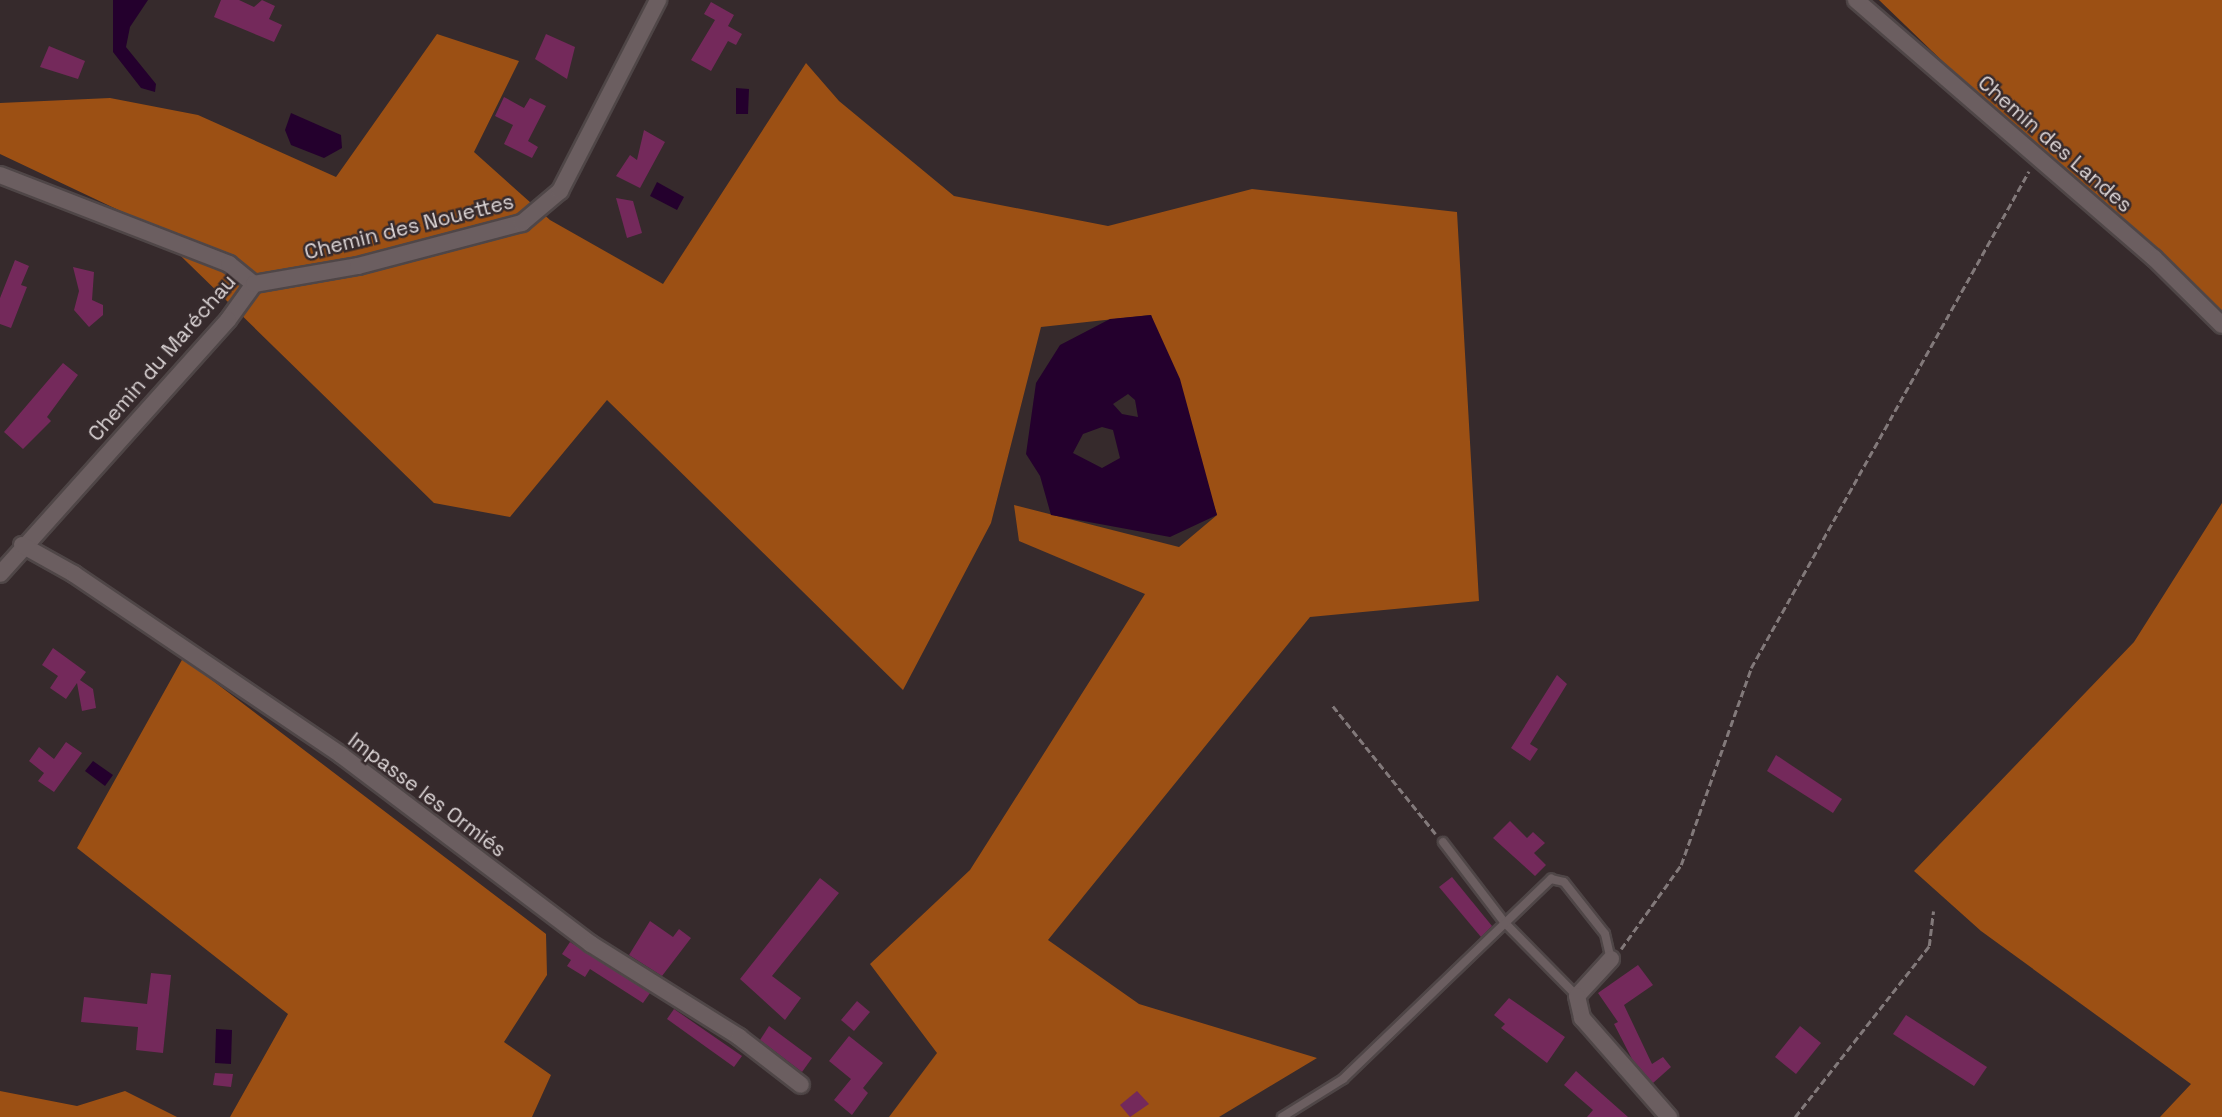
<!DOCTYPE html>
<html>
<head>
<meta charset="utf-8">
<style>
  body { margin:0 }
  #map { position:relative; width:2222px; height:1117px; overflow:hidden; background:#362a2c; font-family:"Space Grotesk",sans-serif }
  div>[style] { position:absolute }
  [style*='--x'] { left:calc(var(--x)*1px); top:calc(var(--y)*1px); width:calc(var(--w)*1px); rotate:calc(var(--a)*1deg) }
  .forest>* { inset:0; background:#9c5014 }
  .water>* { inset:0; background:#24002d }
  .building>* { inset:0; background:#74295b }
  .path>* { height:2.5px; margin-top:-1.25px; transform-origin:0; background:repeating-linear-gradient(90deg,#82797a 0 7px,transparent 0 10.5px) }
  .roads { filter:drop-shadow(2px 0 #4f4647) drop-shadow(-2px 0 #4f4647) drop-shadow(0 2px #4f4647) drop-shadow(0 -2px #4f4647) }
  .lane>* { height:8px; margin:-4px; padding:0 4px; transform-origin:4px; border-radius:4px; background:#6b5e60 }
  .street>* { height:16px; margin:-8px; padding:0 8px; transform-origin:8px; border-radius:8px; background:#6b5e60 }
  span { translate:-50% -50%; white-space:nowrap; text-align:center; line-height:1.15; -webkit-text-stroke:5px #362a2c; paint-order:stroke }
  .street-label { font-size:21px; color:#ddd6d7 }
</style>
</head>
<body>
<div id="map">
  <div class="forest">
    <i style="clip-path:polygon(1879px 0,2222px 0,2222px 331px,2222px 330px)"></i>
    <i style="clip-path:polygon(437px 34px,519px 61px,474px 152px,550px 220px,663px 284px,806px 63px,839px 101px,954px 196px,1108px 226px,1252px 189px,1457px 212px,1479px 601px,1310px 617px,1048px 940px,1139px 1004px,1317px 1058px,1219px 1117px,889px 1117px,937px 1053px,870px 964px,970px 870px,1145px 594px,1019px 541px,1014px 505px,1179px 547px,1217px 515px,1151px 315px,1041px 327px,991px 523px,903px 690px,607px 400px,510px 517px,434px 503px,148px 224px,0 154px,0 103px,110px 98px,198px 115px,336px 177px)"></i>
    <i style="clip-path:polygon(2222px 503px,2222px 1117px,2160px 1117px,2191px 1084px,1981px 931px,1914px 871px,2134px 642px)"></i>
    <i style="clip-path:polygon(183px 658px,546px 934px,547px 975px,504px 1042px,551px 1075px,532px 1117px,230px 1117px,288px 1014px,77px 848px)"></i>
    <i style="clip-path:polygon(0 1091px,77px 1106px,125px 1091px,177px 1117px,0 1117px)"></i>
  </div>
  <div class="water">
    <i style="clip-path:polygon(113px 0,148px 0,130px 27px,126px 47px,156px 84px,155px 92px,141px 88px,113px 52px)"></i>
    <i style="clip-path:polygon(736px 88px,749px 89px,748px 114px,736px 114px)"></i>
    <i style="clip-path:polygon(291px 113px,341px 135px,342px 148px,324px 158px,291px 145px,285px 130px)"></i>
    <i style="clip-path:polygon(657px 182px,684px 197px,677px 210px,650px 196px)"></i>
    <i style="clip-path:polygon(evenodd,1151px 315px,1180px 379px,1217px 515px,1170px 537px,1051px 515px,1040px 476px,1026px 454px,1036px 383px,1060px 345px,1110px 319px,1151px 315px,1128px 394px,1135px 400px,1138px 417px,1122px 414px,1113px 404px,1128px 394px,1151px 315px,1102px 427px,1113px 430px,1120px 458px,1102px 468px,1073px 453px,1083px 434px,1102px 427px)"></i>
    <i style="clip-path:polygon(93px 761px,113px 775px,105px 786px,85px 771px)"></i>
    <i style="clip-path:polygon(216px 1029px,232px 1030px,231px 1064px,215px 1063px)"></i>
  </div>
  <div class="building">
    <i style="clip-path:polygon(221px 0,239px 0,254px 7px,262px 0,275px 6px,269px 19px,282px 25px,274px 42px,214px 17px)"></i>
    <i style="clip-path:polygon(711px 2px,734px 15px,728px 26px,742px 34px,736px 45px,728px 41px,711px 71px,691px 60px,715px 20px,704px 14px)"></i>
    <i style="clip-path:polygon(546px 34px,575px 47px,567px 79px,535px 59px)"></i>
    <i style="clip-path:polygon(49px 46px,85px 61px,78px 79px,40px 67px)"></i>
    <i style="clip-path:polygon(504px 97px,524px 108px,530px 98px,546px 106px,528px 141px,538px 147px,532px 158px,504px 144px,513px 125px,495px 116px)"></i>
    <i style="clip-path:polygon(644px 130px,665px 142px,640px 188px,616px 176px,630px 155px,637px 160px)"></i>
    <i style="clip-path:polygon(616px 198px,633px 201px,642px 233px,627px 238px)"></i>
    <i style="clip-path:polygon(15px 260px,29px 266px,21px 285px,27px 287px,11px 328px,0 324px,0 298px)"></i>
    <i style="clip-path:polygon(73px 267px,94px 272px,92px 300px,103px 305px,103px 315px,89px 327px,74px 310px,79px 291px)"></i>
    <i style="clip-path:polygon(63px 363px,78px 375px,47px 417px,51px 421px,23px 449px,4px 432px)"></i>
    <i style="clip-path:polygon(53px 648px,86px 672px,80px 680px,93px 689px,96px 708px,82px 711px,77px 683px,66px 699px,50px 688px,58px 676px,42px 665px)"></i>
    <i style="clip-path:polygon(1557px 675px,1567px 684px,1530px 744px,1538px 749px,1530px 761px,1511px 748px)"></i>
    <i style="clip-path:polygon(66px 742px,82px 753px,54px 792px,38px 781px,44px 773px,29px 761px,39px 747px,54px 759px)"></i>
    <i style="clip-path:polygon(1776px 755px,1842px 799px,1833px 813px,1767px 771px)"></i>
    <i style="clip-path:polygon(1510px 821px,1527px 838px,1533px 832px,1545px 843px,1534px 853px,1546px 865px,1535px 876px,1493px 838px)"></i>
    <i style="clip-path:polygon(1452px 877px,1492px 926px,1481px 937px,1439px 887px)"></i>
    <i style="clip-path:polygon(820px 878px,839px 893px,772px 976px,801px 998px,785px 1020px,740px 979px)"></i>
    <i style="clip-path:polygon(650px 921px,673px 937px,679px 929px,691px 938px,662px 976px,629px 955px)"></i>
    <i style="clip-path:polygon(570px 942px,650px 993px,643px 1003px,590px 969px,585px 977px,567px 966px,571px 960px,562px 954px)"></i>
    <i style="clip-path:polygon(1638px 965px,1653px 985px,1624px 1005px,1652px 1064px,1663px 1057px,1671px 1067px,1653px 1083px,1632px 1059px,1614px 1024px,1618px 1022px,1598px 993px)"></i>
    <i style="clip-path:polygon(151px 973px,171px 975px,163px 1053px,136px 1050px,138px 1027px,81px 1022px,84px 997px,147px 1004px)"></i>
    <i style="clip-path:polygon(1509px 998px,1565px 1037px,1547px 1063px,1501px 1028px,1505px 1024px,1494px 1015px)"></i>
    <i style="clip-path:polygon(857px 1001px,870px 1012px,854px 1031px,841px 1020px)"></i>
    <i style="clip-path:polygon(674px 1009px,742px 1056px,734px 1067px,667px 1019px)"></i>
    <i style="clip-path:polygon(1906px 1015px,1987px 1067px,1974px 1086px,1893px 1034px)"></i>
    <i style="clip-path:polygon(769px 1026px,812px 1058px,802px 1072px,760px 1040px)"></i>
    <i style="clip-path:polygon(1800px 1026px,1821px 1043px,1796px 1074px,1775px 1057px)"></i>
    <i style="clip-path:polygon(849px 1036px,883px 1063px,863px 1088px,868px 1093px,852px 1115px,834px 1100px,851px 1079px,829px 1061px)"></i>
    <i style="clip-path:polygon(1576px 1071px,1628px 1117px,1587px 1117px,1593px 1110px,1564px 1085px)"></i>
    <i style="clip-path:polygon(215px 1073px,233px 1074px,231px 1087px,213px 1085px)"></i>
    <i style="clip-path:polygon(1137px 1091px,1149px 1104px,1130px 1117px,1120px 1105px)"></i>
  </div>
  <div class="path">
    <i style="--x:1333;--y:706;--w:164;--a:51.2"></i>
    <i style="--x:1621;--y:949;--w:103;--a:-54.5"></i>
    <i style="--x:1681;--y:865;--w:209;--a:-70.4"></i>
    <i style="--x:1751;--y:668;--w:569;--a:-60.78"></i>
    <i style="--x:1795;--y:1117;--w:217;--a:-51.9"></i>
    <i style="--x:1929;--y:946;--w:35;--a:-83"></i>
  </div>
  <div class="roads">
    <div class="lane">
      <i style="--x:1443;--y:842;--w:102;--a:52.6"></i>
      <i style="--x:1505;--y:923;--w:103;--a:45.4"></i>
      <i style="--x:1282;--y:1117;--w:72;--a:-31.9"></i>
      <i style="--x:1343;--y:1079;--w:289;--a:-43.9"></i>
      <i style="--x:1551;--y:879;--w:13;--a:13"></i>
      <i style="--x:1564;--y:882;--w:66;--a:51.7"></i>
      <i style="--x:1605;--y:934;--w:26;--a:77"></i>
    </div>
    <div class="street">
      <i style="--x:1856;--y:0;--w:394;--a:40.9"></i>
      <i style="--x:2154;--y:258;--w:95;--a:44.6"></i>
      <i style="--x:0;--y:175;--w:246;--a:21.2"></i>
      <i style="--x:229;--y:264;--w:32;--a:39"></i>
      <i style="--x:254;--y:284;--w:44;--a:125.8"></i>
      <i style="--x:228;--y:320;--w:341;--a:131.9"></i>
      <i style="--x:254;--y:284;--w:106;--a:-9.8"></i>
      <i style="--x:358;--y:266;--w:170;--a:-14.7"></i>
      <i style="--x:522;--y:223;--w:50;--a:-40.1"></i>
      <i style="--x:560;--y:191;--w:215;--a:-62.8"></i>
      <i style="--x:22;--y:545;--w:60;--a:29.1"></i>
      <i style="--x:74;--y:574;--w:323;--a:34.1"></i>
      <i style="--x:341;--y:755;--w:313;--a:37.1"></i>
      <i style="--x:591;--y:944;--w:175;--a:32.1"></i>
      <i style="--x:739;--y:1037;--w:78;--a:37.7"></i>
      <i style="--x:1611;--y:959;--w:50;--a:132.6"></i>
      <i style="--x:1577;--y:996;--w:23;--a:77"></i>
      <i style="--x:1582;--y:1018;--w:132;--a:48.7"></i>
    </div>
  </div>
  <div class="street-label">
    <span style="left:2055px;top:144px;rotate:41deg">Chemin des Landes</span>
    <span style="left:409px;top:227px;rotate:-14deg">Chemin des Nouettes</span>
    <span style="left:162px;top:358px;rotate:-49deg">Chemin du Maréchau</span>
    <span style="left:427px;top:795px;rotate:37deg">Impasse les Ormiés</span>
  </div>
</div>
</body>
</html>
